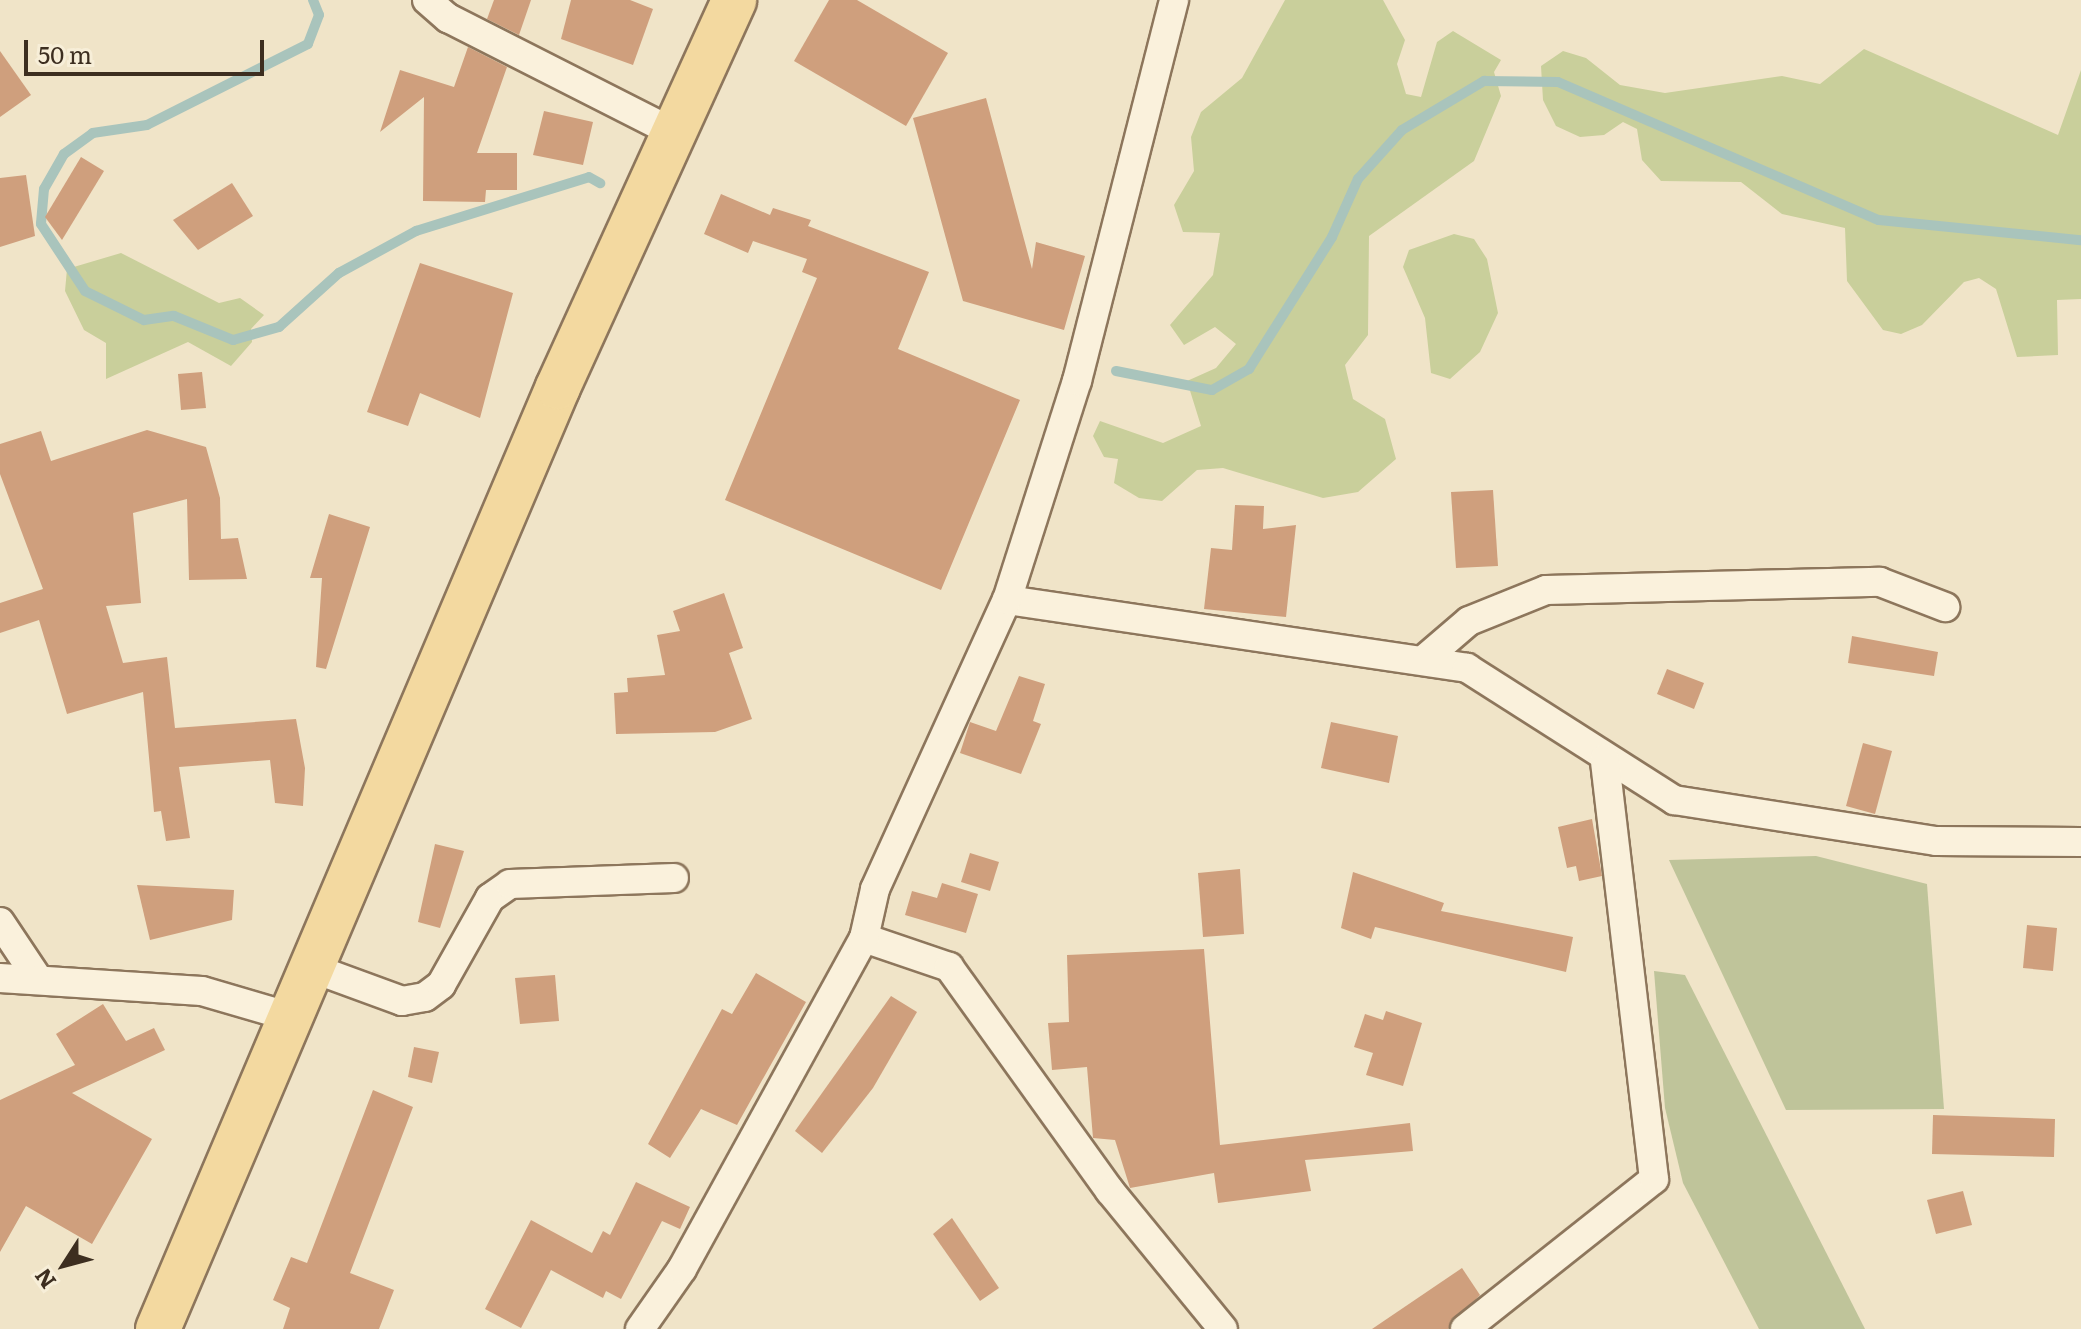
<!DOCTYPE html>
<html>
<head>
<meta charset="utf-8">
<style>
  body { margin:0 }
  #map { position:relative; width:2081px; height:1329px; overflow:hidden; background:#f0e4c8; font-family:Literata,serif }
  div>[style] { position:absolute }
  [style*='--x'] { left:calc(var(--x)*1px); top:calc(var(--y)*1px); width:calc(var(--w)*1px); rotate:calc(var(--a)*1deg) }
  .green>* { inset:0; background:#c9cf9b }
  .cemetery>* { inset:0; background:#bfc49a }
  .stream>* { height:10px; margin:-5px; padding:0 5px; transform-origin:5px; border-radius:5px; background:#a9c4bc }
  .building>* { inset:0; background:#cf9f7d }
  .roads { filter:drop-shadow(2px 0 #8d765c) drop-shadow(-2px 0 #8d765c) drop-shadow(0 2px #8d765c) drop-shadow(0 -2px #8d765c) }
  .street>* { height:28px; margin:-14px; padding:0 14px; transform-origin:14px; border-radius:14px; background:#faf1dc }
  .primary>* { height:44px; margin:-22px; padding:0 22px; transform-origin:22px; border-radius:22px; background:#f3d9a0 }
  span { translate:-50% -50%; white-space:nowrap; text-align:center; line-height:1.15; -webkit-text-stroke:7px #f7eed8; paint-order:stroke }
  .north { position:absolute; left:24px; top:1225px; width:80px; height:80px; -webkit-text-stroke:6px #f7eed8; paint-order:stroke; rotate:234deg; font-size:22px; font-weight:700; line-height:32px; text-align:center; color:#3d2e20 }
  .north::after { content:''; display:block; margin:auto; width:28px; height:36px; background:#3d2e20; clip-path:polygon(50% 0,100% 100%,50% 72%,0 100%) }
  .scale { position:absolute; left:24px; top:40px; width:240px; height:36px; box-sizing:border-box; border:4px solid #3d2e20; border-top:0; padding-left:10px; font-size:24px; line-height:28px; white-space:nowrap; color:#3d2e20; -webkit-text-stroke:6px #f7eed8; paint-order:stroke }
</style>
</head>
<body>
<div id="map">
  <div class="green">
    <i style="clip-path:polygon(1285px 0,1383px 0,1405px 40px,1397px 64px,1406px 94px,1421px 97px,1437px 42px,1453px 31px,1501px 60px,1494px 72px,1501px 96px,1474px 161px,1369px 236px,1368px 335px,1345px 365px,1353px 399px,1385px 419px,1396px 459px,1358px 492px,1323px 498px,1223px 468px,1197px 470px,1162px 501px,1139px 498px,1114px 483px,1118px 459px,1104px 457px,1093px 436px,1100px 421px,1163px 443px,1201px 426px,1187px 381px,1216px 368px,1236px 344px,1215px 327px,1184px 345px,1170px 325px,1213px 275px,1220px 233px,1183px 232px,1174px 205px,1194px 171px,1191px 137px,1201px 112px,1242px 78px)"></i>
    <i style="clip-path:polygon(1864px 49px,2058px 135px,2081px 70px,2081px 299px,2057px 300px,2058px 355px,2017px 357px,1996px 289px,1979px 278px,1964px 282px,1922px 325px,1901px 334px,1883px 330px,1847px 281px,1845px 228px,1782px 214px,1741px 182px,1661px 181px,1642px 160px,1637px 129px,1623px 122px,1604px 135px,1580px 137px,1556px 126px,1543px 100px,1541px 66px,1563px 51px,1586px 58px,1620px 85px,1665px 93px,1782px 76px,1820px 84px)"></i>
    <i style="clip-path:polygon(1454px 234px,1474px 239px,1487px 259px,1498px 313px,1480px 352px,1450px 379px,1431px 373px,1425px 318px,1403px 267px,1409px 250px)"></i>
    <i style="clip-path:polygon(121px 253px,219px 303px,240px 298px,264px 315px,251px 329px,252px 342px,231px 366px,188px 342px,106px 379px,106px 343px,84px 330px,65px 291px,67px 269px)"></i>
  </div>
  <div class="cemetery">
    <i style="clip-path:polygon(1816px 856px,1927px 884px,1944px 1109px,1786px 1110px,1669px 860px)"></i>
    <i style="clip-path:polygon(1654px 971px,1685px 975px,1865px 1329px,1759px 1329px,1683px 1183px,1665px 1108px)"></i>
  </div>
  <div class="stream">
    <i style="--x:313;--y:0;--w:16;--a:68"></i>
    <i style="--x:319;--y:15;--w:31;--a:111"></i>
    <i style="--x:308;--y:44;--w:180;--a:153.3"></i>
    <i style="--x:147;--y:125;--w:55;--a:171.6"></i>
    <i style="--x:93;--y:133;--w:36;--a:144"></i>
    <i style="--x:64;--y:154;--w:40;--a:119.7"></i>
    <i style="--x:44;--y:189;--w:35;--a:95"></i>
    <i style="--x:41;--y:224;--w:80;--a:56.7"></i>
    <i style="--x:85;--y:291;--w:66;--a:26.2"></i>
    <i style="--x:144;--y:320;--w:30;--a:-8"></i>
    <i style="--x:174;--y:316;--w:64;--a:22.1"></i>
    <i style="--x:233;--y:340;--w:48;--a:-15.8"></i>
    <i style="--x:279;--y:327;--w:81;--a:-42"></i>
    <i style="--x:339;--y:273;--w:88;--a:-28.6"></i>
    <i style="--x:416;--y:231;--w:181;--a:-17.3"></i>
    <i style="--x:589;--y:177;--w:13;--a:29"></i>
    <i style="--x:1116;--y:371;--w:98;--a:11.2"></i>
    <i style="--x:1212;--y:390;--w:43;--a:-29.6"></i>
    <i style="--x:1249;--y:369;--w:156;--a:-57.8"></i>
    <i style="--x:1332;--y:237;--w:64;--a:-65.9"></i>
    <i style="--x:1358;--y:179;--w:66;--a:-48.1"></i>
    <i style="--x:1402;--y:130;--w:96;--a:-30.9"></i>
    <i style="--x:1484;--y:81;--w:74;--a:0.8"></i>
    <i style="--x:1558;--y:82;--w:349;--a:23.3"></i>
    <i style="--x:1879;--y:220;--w:203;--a:5.7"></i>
  </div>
  <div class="building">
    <i style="clip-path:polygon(494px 0,531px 0,519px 35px,487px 19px)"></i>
    <i style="clip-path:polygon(571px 0,630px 0,653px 9px,633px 65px,561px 39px)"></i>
    <i style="clip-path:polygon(829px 0,857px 0,948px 53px,906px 126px,794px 61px)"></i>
    <i style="clip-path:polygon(468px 47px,507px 67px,477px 153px,517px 153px,517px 190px,486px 190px,485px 202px,423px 201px,424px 97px,380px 132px,400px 70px,454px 87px)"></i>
    <i style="clip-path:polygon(0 51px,31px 95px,0 117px)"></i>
    <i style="clip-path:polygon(986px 98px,1032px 269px,1036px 242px,1085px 256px,1064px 330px,963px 301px,913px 118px)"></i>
    <i style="clip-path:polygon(544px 111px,593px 122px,583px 165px,533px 155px)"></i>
    <i style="clip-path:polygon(81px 157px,104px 171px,62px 240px,45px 217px)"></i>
    <i style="clip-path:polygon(26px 175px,35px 236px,0 247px,0 178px)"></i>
    <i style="clip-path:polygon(232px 183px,253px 216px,198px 250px,173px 220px)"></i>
    <i style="clip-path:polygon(721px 194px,770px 215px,773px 208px,811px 220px,808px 226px,929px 272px,898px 349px,1020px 400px,941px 590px,725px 500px,817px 278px,802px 272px,807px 259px,753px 241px,748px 253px,704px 234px)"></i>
    <i style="clip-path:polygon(420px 263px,513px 293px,480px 418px,420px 393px,408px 426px,367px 412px)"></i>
    <i style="clip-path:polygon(202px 372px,206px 408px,181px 410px,178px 374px)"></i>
    <i style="clip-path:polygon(147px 430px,206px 447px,220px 498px,221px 539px,238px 538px,247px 579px,189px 580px,187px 499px,133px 513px,141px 603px,106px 606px,123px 663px,167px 657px,175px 728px,296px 719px,305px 768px,303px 806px,275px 803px,270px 760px,179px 767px,190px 838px,166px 841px,161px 811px,154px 812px,143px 692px,67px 714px,39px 620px,0 633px,0 603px,43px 589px,0 474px,0 444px,41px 431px,51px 461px)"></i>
    <i style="clip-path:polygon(1493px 490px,1498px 566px,1456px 568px,1451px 492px)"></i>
    <i style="clip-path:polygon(1235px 505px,1264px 506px,1263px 529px,1296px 525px,1286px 617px,1204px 609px,1211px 548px,1232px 550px)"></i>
    <i style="clip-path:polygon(329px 514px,370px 527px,326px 669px,316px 667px,322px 578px,310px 578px)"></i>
    <i style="clip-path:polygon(724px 593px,743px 648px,729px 653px,752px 719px,715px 732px,616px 734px,614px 693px,628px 692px,627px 678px,665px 675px,657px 635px,680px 631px,673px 611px)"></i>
    <i style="clip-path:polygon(1852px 636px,1938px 652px,1934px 676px,1848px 663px)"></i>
    <i style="clip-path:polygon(1667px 669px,1704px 683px,1694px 709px,1657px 694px)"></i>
    <i style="clip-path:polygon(1019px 676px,1045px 684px,1033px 721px,1041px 724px,1021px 774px,960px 753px,970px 722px,996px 731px)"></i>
    <i style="clip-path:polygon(1331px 722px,1398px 736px,1389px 783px,1321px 768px)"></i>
    <i style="clip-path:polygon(1863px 743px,1892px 751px,1875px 814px,1846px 806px)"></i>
    <i style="clip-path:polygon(1592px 819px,1602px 876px,1579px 881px,1576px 866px,1567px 868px,1558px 827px)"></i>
    <i style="clip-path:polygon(435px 844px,464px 851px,440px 928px,418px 922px)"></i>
    <i style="clip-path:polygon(970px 853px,999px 862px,990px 891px,961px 882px)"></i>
    <i style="clip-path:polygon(1240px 869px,1244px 934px,1203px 937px,1198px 873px)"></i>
    <i style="clip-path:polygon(1353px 872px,1444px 903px,1441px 911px,1573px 937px,1566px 972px,1375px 927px,1371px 939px,1341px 928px)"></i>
    <i style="clip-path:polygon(942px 883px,978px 894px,966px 933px,905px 915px,912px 891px,937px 898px)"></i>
    <i style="clip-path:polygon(137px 885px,234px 890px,232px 920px,150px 940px)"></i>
    <i style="clip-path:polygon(2027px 925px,2057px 928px,2053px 971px,2023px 968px)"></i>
    <i style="clip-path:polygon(1204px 949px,1220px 1145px,1410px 1123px,1413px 1151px,1305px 1160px,1311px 1191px,1218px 1203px,1214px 1173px,1130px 1188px,1115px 1140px,1093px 1138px,1087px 1067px,1052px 1070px,1048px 1023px,1069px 1022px,1067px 955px)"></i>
    <i style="clip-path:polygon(756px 973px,806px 1002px,737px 1125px,701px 1109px,670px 1158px,648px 1144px,722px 1009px,732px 1014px)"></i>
    <i style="clip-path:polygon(555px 975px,559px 1021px,520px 1024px,515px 978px)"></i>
    <i style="clip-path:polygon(891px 996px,917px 1012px,873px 1088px,822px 1153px,795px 1131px)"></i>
    <i style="clip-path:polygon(103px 1004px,126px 1041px,154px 1028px,165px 1050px,72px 1093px,152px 1139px,92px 1244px,26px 1206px,0 1252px,0 1100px,75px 1065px,56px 1034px)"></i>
    <i style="clip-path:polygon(1386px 1011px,1422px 1023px,1403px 1086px,1366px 1075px,1373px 1053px,1354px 1047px,1365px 1014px,1383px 1020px)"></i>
    <i style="clip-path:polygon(414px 1047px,439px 1052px,432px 1083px,408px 1077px)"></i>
    <i style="clip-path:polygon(373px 1090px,413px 1107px,350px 1273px,394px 1290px,379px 1329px,283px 1329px,290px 1308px,273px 1300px,291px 1257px,307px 1263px)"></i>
    <i style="clip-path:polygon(1933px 1115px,2055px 1119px,2054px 1157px,1932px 1154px)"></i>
    <i style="clip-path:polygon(636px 1182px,690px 1207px,680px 1229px,662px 1221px,621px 1299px,606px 1291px,603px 1298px,551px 1270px,521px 1328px,485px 1309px,531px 1220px,592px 1253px,603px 1231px,610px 1235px)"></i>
    <i style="clip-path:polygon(1963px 1191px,1972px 1225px,1936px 1234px,1927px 1200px)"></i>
    <i style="clip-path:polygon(952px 1218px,999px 1288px,980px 1301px,933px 1234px)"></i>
    <i style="clip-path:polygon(1462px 1268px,1480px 1295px,1448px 1329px,1372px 1329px)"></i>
  </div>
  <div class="roads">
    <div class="street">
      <i style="--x:427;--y:0;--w:28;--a:41"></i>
      <i style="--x:448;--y:18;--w:254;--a:26.9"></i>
      <i style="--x:1007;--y:600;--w:465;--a:8.4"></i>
      <i style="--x:1467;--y:668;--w:246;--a:32.5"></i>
      <i style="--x:1674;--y:800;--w:265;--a:8.9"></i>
      <i style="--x:1936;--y:841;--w:145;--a:0.4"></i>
      <i style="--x:1427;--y:657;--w:55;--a:-40.6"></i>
      <i style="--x:1469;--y:621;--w:83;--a:-21.9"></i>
      <i style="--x:1546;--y:590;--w:334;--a:-1.4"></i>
      <i style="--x:1880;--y:582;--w:70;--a:21"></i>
      <i style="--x:0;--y:922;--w:65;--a:56.3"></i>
      <i style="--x:864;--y:938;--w:90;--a:18.8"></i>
      <i style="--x:949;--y:967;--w:276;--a:54.3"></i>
      <i style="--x:1110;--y:1191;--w:178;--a:50.7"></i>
      <i style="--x:312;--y:968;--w:96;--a:20.1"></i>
      <i style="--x:402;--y:1001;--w:23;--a:-10"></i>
      <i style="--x:425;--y:997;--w:20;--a:-37"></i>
      <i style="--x:441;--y:985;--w:100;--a:-60.6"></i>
      <i style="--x:490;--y:898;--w:24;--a:-35"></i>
      <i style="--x:510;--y:884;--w:164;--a:-2.1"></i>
      <i style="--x:0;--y:978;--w:202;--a:3.7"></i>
      <i style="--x:202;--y:991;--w:93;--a:16.3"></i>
      <i style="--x:640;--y:1329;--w:73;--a:-55"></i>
      <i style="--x:682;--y:1269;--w:378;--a:-61.2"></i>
      <i style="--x:864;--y:938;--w:50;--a:-77.3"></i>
      <i style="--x:875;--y:889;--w:318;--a:-65.5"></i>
      <i style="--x:1007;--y:600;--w:230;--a:-72.3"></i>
      <i style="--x:1077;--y:381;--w:393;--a:-75.7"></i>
      <i style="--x:1465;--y:1329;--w:241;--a:-38.4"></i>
      <i style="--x:1654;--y:1179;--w:423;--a:-96.7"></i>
    </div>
    <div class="primary">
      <i style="--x:158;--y:1329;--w:1023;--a:-66.99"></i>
      <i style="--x:558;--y:387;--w:425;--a:-65.5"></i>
    </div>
  </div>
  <div class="north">N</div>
  <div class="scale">50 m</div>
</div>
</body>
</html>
